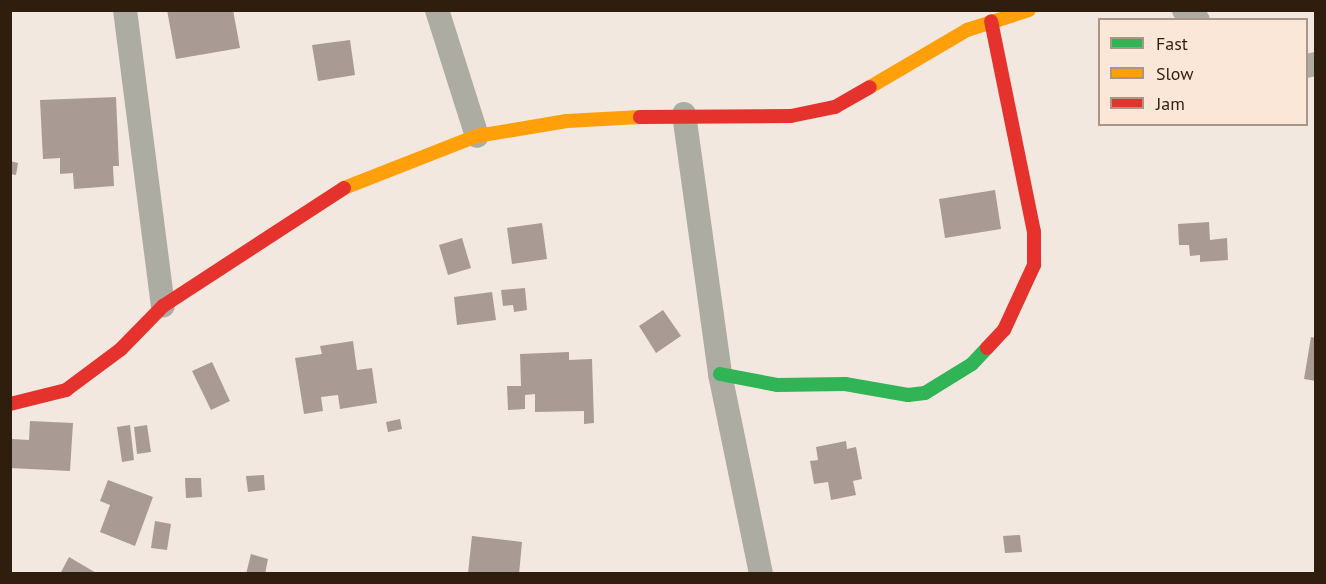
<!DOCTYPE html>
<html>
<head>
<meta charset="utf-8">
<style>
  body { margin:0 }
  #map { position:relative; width:1326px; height:584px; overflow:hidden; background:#f3e8df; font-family:"PT Sans",sans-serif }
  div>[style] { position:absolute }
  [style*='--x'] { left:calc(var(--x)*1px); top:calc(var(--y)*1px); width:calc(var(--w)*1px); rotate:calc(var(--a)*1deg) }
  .building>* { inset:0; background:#a99a93 }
  .street>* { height:24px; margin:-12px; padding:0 12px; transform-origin:12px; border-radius:12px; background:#adaca2 }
  .fast>* { height:14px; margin:-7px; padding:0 7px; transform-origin:7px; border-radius:7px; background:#30b455 }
  .slow>* { height:14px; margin:-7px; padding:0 7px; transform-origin:7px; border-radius:7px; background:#ff9f0a }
  .jam>* { height:14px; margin:-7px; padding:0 7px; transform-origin:7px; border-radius:7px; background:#e5322d }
  span { translate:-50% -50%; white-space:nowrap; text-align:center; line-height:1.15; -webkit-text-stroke:6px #fbe7d7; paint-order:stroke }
  .frame { position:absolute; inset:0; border:12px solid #2f1d0e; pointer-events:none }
  .legend { position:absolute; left:1098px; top:18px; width:210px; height:108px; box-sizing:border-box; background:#fbe7d7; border:2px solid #a99687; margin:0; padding:8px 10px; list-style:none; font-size:18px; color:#2f1d0e }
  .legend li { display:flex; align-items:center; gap:12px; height:30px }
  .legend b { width:30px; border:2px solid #a99687 }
</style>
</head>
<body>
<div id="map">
  <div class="building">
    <i style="clip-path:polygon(167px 10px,233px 10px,240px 48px,176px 59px)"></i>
    <i style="clip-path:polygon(350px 40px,355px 75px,318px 81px,312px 45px)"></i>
    <i style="clip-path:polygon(116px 97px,119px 166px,113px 166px,114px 186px,74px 189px,73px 173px,60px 174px,60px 158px,43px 159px,40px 100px)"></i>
    <i style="clip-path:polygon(10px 161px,18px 163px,16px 175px,10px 174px)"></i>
    <i style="clip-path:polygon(995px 190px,1001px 229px,945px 238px,939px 199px)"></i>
    <i style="clip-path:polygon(1209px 222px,1210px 240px,1227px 238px,1228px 260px,1200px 262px,1200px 255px,1190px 256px,1189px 245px,1179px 245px,1178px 224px)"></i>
    <i style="clip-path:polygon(542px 223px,547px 259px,512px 264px,507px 228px)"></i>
    <i style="clip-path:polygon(462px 238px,471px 268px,448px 275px,439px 245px)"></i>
    <i style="clip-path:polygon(525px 288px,527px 310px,514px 312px,513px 305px,503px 306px,501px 290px)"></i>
    <i style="clip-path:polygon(492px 292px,496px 320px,457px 325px,454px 297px)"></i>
    <i style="clip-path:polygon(663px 310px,681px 336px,656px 353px,639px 326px)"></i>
    <i style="clip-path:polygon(1311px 337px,1316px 338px,1316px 381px,1304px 379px)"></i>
    <i style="clip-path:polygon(353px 341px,357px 370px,372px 368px,377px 403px,340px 409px,338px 395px,321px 397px,323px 411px,304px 414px,295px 358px,322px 354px,320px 346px)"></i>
    <i style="clip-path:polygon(569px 352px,569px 360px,592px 359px,594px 423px,584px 424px,584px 411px,535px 412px,535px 394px,525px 395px,525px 409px,508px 410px,507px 386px,521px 386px,520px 354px)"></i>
    <i style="clip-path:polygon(212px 362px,230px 401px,211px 410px,192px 371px)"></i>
    <i style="clip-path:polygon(400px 419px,402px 429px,388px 432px,386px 422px)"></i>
    <i style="clip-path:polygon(30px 421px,73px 423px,70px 471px,10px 468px,12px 439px,29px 440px)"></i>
    <i style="clip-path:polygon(130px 425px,134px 460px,122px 462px,117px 427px)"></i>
    <i style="clip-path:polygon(147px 425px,151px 452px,137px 454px,134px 427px)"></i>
    <i style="clip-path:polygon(846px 441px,847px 449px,856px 447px,862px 479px,853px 481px,856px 495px,831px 500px,828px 482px,814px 484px,810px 461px,818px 460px,816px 447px)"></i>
    <i style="clip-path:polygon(264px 475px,265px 490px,248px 492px,246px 476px)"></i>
    <i style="clip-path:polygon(185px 478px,201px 478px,202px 497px,186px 498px)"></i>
    <i style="clip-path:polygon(108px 480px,153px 497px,135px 546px,100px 532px,110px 505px,100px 501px)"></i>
    <i style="clip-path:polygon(155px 521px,171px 524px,167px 550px,151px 548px)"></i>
    <i style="clip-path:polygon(1020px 535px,1022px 552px,1005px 553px,1003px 536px)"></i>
    <i style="clip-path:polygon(472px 536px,522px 542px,519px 574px,468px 573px)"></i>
    <i style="clip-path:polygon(251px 554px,268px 559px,265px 574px,246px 574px)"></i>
    <i style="clip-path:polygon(69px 557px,98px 574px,60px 574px)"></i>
  </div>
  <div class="street">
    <i style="--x:125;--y:10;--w:298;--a:82.7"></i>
    <i style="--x:437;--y:10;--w:132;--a:72.4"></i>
    <i style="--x:1184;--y:10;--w:17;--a:36"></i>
    <i style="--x:1306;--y:66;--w:10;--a:-11"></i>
    <i style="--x:684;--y:114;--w:262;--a:82.1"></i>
    <i style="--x:720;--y:374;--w:204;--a:78.4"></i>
  </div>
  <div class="fast">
    <i style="--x:720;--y:374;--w:58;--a:10.9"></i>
    <i style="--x:777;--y:385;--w:68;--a:-0.8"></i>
    <i style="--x:845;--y:384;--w:64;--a:9.9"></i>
    <i style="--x:908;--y:395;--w:17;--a:-7"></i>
    <i style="--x:925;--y:393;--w:55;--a:-31.7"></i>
    <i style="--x:972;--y:364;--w:22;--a:-47"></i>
  </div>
  <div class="slow">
    <i style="--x:870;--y:87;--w:113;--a:-30.4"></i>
    <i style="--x:967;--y:30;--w:65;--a:-17.9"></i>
    <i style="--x:344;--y:188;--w:143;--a:-21.4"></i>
    <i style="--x:477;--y:136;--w:91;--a:-9.5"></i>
    <i style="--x:567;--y:121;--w:73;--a:-3.1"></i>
  </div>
  <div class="jam">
    <i style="--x:640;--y:117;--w:151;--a:-0.4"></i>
    <i style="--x:791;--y:116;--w:45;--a:-11.6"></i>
    <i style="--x:835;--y:107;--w:40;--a:-29.7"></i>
    <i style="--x:987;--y:348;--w:25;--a:-47"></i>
    <i style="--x:1004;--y:330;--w:72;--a:-65.2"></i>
    <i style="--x:1034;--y:265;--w:33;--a:-90"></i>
    <i style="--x:1034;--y:232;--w:215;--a:-101.5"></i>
    <i style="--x:10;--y:404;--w:58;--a:-14"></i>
    <i style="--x:66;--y:390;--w:69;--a:-36.7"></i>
    <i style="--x:121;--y:349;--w:60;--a:-45.7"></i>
    <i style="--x:163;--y:306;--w:216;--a:-33.1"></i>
  </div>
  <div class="frame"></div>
  <ul class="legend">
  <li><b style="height:8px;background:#30b455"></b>Fast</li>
  <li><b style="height:8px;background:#ff9f0a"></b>Slow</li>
  <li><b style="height:8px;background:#e5322d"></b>Jam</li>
  </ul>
</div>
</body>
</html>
